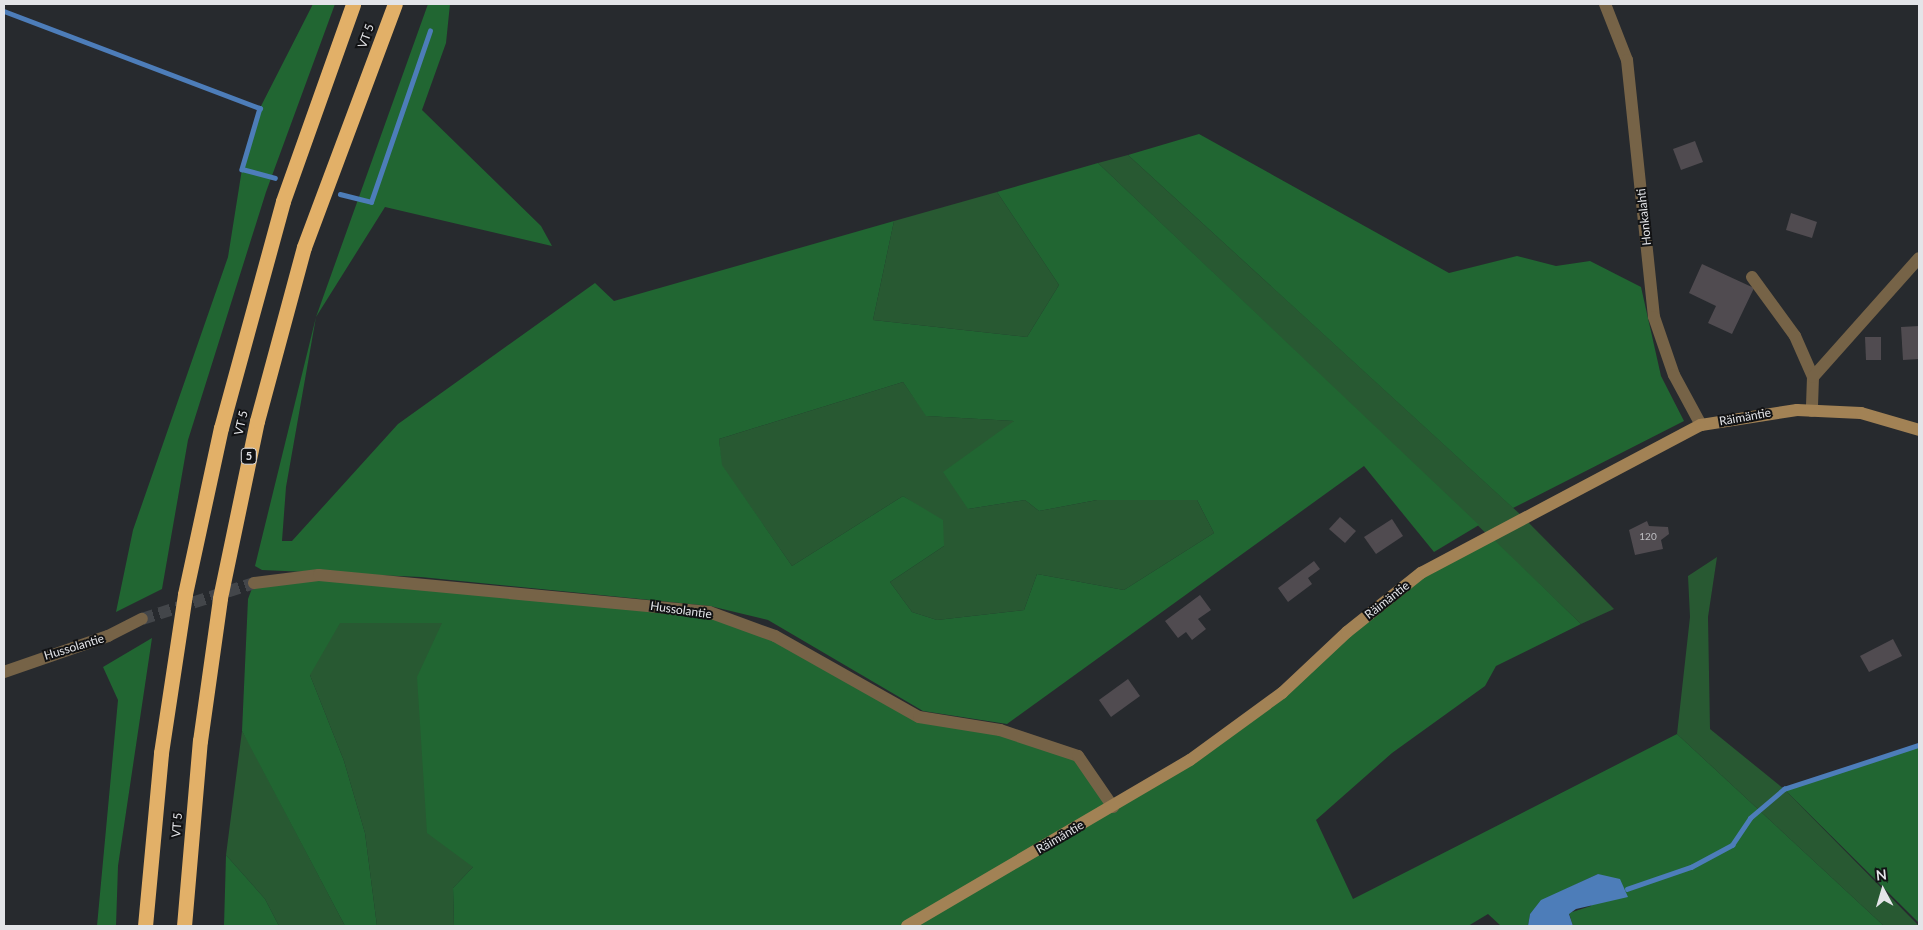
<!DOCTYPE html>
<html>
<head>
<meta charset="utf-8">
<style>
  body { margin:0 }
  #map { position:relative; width:1923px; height:930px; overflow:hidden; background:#272a2e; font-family:Lato,sans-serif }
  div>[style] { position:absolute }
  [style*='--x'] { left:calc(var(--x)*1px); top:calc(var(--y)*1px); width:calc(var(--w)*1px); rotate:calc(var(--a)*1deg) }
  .green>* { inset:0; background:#285932 }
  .forest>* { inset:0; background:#216632 }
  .water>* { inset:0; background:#4d7db9 }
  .stream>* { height:4.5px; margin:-2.25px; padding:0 2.25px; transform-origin:2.25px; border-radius:2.25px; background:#4d7db9 }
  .building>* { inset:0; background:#504b50 }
  .street-tunnel>* { height:12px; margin-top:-6px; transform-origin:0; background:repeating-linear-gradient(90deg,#43464a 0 12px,transparent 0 18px) }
  .street>* { height:12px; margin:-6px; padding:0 6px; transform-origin:6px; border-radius:6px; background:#766347 }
  .secondary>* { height:12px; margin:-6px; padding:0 6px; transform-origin:6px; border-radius:6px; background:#a28255 }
  .highway>* { height:15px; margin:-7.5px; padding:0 7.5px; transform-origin:7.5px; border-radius:7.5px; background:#e2b068 }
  span { translate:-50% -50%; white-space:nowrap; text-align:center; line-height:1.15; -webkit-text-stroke:4px #111214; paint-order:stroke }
  .number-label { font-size:10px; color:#bebec2 }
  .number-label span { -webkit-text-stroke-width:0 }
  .shield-label span { padding:1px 4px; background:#111214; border:1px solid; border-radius:4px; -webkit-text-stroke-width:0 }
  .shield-label { font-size:11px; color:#e3e4e8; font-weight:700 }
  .street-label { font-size:12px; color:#e3e4e8 }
  .frame { position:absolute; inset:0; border:5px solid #e3e4e8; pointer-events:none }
  .north { position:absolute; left:1858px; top:865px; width:50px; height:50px; -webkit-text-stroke:4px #111214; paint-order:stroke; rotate:354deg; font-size:14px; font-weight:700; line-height:20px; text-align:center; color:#e3e4e8 }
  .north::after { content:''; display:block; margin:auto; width:18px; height:22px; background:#e3e4e8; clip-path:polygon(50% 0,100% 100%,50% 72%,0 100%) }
</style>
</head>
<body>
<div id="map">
  <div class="green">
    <i style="clip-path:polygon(1128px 155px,1522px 516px,1614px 609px,1581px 624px,1098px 163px)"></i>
    <i style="clip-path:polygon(997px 192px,1059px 285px,1027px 337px,873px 320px,894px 221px)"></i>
    <i style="clip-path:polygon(903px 382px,927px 416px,1014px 421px,968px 509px,1025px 500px,1039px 511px,1097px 500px,1197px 500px,1214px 533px,1124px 590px,1037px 574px,1024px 610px,937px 620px,912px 612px,890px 582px,944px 546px,921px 508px,903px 496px,792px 566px,721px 465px,719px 439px)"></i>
    <i style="clip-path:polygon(1717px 557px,1708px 617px,1710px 729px,1784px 789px,1919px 926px,1884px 926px,1677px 734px,1690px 617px,1688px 576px)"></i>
    <i style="clip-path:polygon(344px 577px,341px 623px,443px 623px,473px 867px,453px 888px,454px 926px,377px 926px,365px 833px,344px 761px,310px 675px,259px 762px,345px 926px,279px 926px,265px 899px,226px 855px,242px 731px,248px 741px)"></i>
  </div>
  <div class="forest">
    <i style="clip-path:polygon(313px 4px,335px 4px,266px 192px,188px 440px,162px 589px,116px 612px,133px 530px,228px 257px,242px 169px,260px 108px)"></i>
    <i style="clip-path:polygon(evenodd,428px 4px,450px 4px,446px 43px,422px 110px,541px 226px,552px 246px,385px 207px,316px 317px,286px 487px,282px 541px,292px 541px,398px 424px,595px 283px,614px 301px,894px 221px,873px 320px,1027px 337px,1059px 285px,997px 192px,1098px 163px,1479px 525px,1434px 552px,1364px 466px,1007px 724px,923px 711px,768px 620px,710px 606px,421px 577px,262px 570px,255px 566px,316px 317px,428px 4px,903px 382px,926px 416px,1014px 421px,943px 472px,968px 509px,1025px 500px,1039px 511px,1097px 500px,1197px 500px,1214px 533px,1124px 590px,1037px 574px,1024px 610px,937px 620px,912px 612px,890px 582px,944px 546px,943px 520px,903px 496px,792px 566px,722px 465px,719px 439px,903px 382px)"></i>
    <i style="clip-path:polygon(1199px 134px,1449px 273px,1517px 256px,1556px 266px,1590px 261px,1641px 287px,1661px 376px,1684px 421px,1513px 508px,1128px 155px)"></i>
    <i style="clip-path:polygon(1489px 535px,1581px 624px,1496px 666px,1485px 686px,1392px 753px,1316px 820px,1353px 899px,1677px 734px,1884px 926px,1573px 926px,1569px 913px,1591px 906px,1598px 874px,1541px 901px,1530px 914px,1528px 926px,1501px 926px,1488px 914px,1468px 926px,454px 926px,453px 888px,473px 867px,427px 833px,417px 677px,442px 623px,340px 623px,310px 675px,344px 761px,365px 833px,377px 926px,345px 926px,242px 731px,248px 599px,254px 583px,319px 575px,709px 612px,775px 636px,919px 717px,1000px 730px,1078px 756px,1113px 807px,1190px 760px,1421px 573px)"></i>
    <i style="clip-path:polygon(152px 638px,118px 866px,116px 926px,97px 926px,118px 700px,103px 667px)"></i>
    <i style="clip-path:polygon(1919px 745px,1919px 923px,1784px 789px)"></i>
    <i style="clip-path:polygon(226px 855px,265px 899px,279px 926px,224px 926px)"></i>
  </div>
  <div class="water">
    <i style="clip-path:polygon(1598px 874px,1620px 879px,1628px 897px,1576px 909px,1569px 914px,1573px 926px,1528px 926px,1530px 914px,1541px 900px)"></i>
  </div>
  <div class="stream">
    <i style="--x:4;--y:11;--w:274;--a:20.8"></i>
    <i style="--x:260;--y:108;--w:64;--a:106.4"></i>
    <i style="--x:242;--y:169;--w:34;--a:15"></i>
    <i style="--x:340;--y:194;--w:32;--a:14"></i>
    <i style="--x:371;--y:202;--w:181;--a:-71"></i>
    <i style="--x:1627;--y:889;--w:68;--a:-19"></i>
    <i style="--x:1691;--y:867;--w:47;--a:-28.2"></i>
    <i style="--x:1732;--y:845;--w:32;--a:-56"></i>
    <i style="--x:1750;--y:818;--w:45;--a:-40.5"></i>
    <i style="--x:1784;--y:789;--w:142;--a:-18.1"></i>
  </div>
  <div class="building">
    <i style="clip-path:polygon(1695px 141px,1703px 162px,1681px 170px,1673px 149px)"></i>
    <i style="clip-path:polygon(1791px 213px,1817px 222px,1812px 238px,1786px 230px)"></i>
    <i style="clip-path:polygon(1702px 264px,1754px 288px,1732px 334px,1708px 323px,1716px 306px,1689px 293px)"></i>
    <i style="clip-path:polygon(1919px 326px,1919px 359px,1903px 360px,1901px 327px)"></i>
    <i style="clip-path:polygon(1865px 337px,1881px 337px,1881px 360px,1866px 360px)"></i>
    <i style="clip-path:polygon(1340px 517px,1356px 531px,1345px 543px,1329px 529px)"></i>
    <i style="clip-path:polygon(1392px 519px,1403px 536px,1376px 554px,1364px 537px)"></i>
    <i style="clip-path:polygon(1647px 521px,1649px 526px,1668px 527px,1669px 534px,1661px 540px,1663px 549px,1635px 555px,1629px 530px)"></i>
    <i style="clip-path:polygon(1314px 561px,1320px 569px,1308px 578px,1312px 584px,1288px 602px,1278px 588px)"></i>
    <i style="clip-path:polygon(1200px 595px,1211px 610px,1198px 619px,1206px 629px,1192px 640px,1186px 632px,1178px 638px,1165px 621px)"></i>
    <i style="clip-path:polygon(1893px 639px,1902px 656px,1869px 672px,1860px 656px)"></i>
    <i style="clip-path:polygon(1128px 679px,1140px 696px,1111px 717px,1099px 700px)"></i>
  </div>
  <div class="street-tunnel">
    <i style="--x:142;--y:619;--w:118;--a:-17.8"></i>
  </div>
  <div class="street">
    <i style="--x:1605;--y:4;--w:60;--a:68.6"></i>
    <i style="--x:1627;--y:60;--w:258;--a:84"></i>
    <i style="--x:1654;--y:317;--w:61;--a:71"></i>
    <i style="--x:1674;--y:375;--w:57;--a:61.6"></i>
    <i style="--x:1752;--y:277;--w:73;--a:53.9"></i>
    <i style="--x:1795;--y:336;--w:45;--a:66.3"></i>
    <i style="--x:1813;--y:377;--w:34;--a:92"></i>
    <i style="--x:1813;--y:377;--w:159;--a:-48.3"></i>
    <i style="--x:254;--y:583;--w:65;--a:-7"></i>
    <i style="--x:319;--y:575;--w:392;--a:5.4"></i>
    <i style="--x:709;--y:612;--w:70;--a:20"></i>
    <i style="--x:775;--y:636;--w:165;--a:29.4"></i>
    <i style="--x:919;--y:717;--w:82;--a:9.1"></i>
    <i style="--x:1000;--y:730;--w:82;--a:18.4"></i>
    <i style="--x:1078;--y:756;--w:62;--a:55.5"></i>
    <i style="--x:4;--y:672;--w:110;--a:-19.1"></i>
    <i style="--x:108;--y:636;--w:38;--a:-27"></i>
  </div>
  <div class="secondary">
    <i style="--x:907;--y:926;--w:328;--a:-30.4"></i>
    <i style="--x:1190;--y:760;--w:114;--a:-36.1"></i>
    <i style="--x:1282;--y:693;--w:89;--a:-43.2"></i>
    <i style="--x:1347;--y:632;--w:95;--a:-38.6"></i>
    <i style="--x:1421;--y:573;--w:317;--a:-27.9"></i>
    <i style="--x:1701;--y:425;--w:97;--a:-8.9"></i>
    <i style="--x:1797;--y:410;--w:64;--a:2.7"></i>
    <i style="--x:1861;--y:413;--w:60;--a:16.3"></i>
  </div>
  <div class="highway">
    <i style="--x:145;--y:926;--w:174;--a:-84.7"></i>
    <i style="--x:161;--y:753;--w:161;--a:-81.4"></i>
    <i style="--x:185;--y:594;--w:170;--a:-77.8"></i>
    <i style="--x:221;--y:428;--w:235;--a:-74.7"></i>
    <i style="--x:283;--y:201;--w:209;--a:-70.4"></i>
    <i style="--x:184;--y:926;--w:186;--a:-85.1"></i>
    <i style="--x:200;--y:741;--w:144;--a:-82"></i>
    <i style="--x:220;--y:598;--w:181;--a:-78.2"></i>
    <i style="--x:257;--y:421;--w:180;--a:-74.9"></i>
    <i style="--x:304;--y:247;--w:259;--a:-69.5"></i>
  </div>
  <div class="number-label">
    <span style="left:1648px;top:537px">120</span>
  </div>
  <div class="shield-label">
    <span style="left:249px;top:456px">5</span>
  </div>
  <div class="street-label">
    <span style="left:366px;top:36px;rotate:-70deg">VT 5</span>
    <span style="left:1644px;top:217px;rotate:-96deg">Honkalahti</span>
    <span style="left:1745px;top:417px;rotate:-10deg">Räimäntie</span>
    <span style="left:241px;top:423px;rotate:-77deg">VT 5</span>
    <span style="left:1387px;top:600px;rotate:-38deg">Räimäntie</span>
    <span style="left:681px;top:610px;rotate:8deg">Hussolantie</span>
    <span style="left:74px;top:647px;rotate:-17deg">Hussolantie</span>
    <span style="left:177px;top:825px;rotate:-85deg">VT 5</span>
    <span style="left:1060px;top:837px;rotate:-30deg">Räimäntie</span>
  </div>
  <div class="frame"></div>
  <div class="north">N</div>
</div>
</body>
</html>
